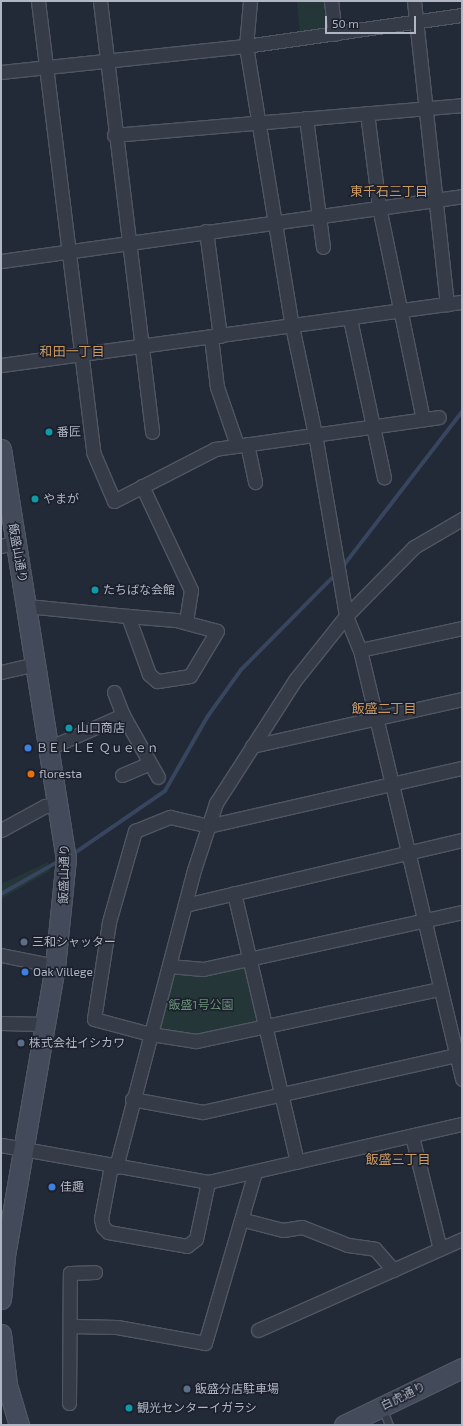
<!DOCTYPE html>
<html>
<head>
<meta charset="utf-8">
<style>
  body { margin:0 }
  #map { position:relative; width:463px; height:1426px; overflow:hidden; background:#222937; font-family:"Exo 2","Noto Sans JP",sans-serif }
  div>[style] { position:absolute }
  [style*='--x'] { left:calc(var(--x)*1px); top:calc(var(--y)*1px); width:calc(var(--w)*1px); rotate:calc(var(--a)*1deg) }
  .green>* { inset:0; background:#253639 }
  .stream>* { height:3.5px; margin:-1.75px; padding:0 1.75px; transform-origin:1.75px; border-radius:1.75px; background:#38455f }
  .roads { filter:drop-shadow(1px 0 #505662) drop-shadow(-1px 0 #505662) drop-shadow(0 1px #505662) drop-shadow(0 -1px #505662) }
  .lane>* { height:7px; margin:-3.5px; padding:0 3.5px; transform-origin:3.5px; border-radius:3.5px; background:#353b47 }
  .street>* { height:13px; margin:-6.5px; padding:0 6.5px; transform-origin:6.5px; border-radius:6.5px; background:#353b47 }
  .secondary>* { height:19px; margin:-9.5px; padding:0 9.5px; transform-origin:9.5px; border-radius:9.5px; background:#434a5a }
  .dots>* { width:11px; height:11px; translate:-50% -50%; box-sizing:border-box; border:2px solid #1b202c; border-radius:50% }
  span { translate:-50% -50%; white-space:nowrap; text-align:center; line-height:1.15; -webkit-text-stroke:3px #1b202c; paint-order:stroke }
  .poi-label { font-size:12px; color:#b0b6c4 }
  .left { translate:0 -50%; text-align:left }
  .street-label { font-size:12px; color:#b0b6c4 }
  .park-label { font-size:12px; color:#689376 }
  .neighbourhood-label { font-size:13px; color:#cd9a62 }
  .frame { position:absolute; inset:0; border:2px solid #b0b6c4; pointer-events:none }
  .scale { position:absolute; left:325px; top:16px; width:91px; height:18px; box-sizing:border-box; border:2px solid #b0b6c4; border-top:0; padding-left:5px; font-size:12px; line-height:14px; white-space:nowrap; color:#b0b6c4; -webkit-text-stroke:3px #1b202c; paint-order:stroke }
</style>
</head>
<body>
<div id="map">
  <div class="green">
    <i style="clip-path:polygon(297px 1px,329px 1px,332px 32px,300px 36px)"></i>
    <i style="clip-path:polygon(48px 862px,50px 871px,1px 899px,1px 884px)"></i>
    <i style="clip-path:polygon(246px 963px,260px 1024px,204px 1037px,154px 1032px,171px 970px)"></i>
  </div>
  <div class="stream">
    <i style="--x:341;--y:569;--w:198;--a:-52.4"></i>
    <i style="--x:72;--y:855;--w:113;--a:-34.5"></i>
    <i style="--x:165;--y:791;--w:86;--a:-60.2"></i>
    <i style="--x:208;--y:716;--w:57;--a:-54.3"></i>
    <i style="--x:241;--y:670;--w:135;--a:-45.3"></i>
    <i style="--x:1;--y:894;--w:67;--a:-29.6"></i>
  </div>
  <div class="roads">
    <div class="lane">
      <i style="--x:382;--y:1407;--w:19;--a:69"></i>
    </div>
    <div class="street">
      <i style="--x:38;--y:1;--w:454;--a:83"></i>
      <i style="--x:93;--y:452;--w:53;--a:66.8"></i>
      <i style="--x:114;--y:501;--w:114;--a:-27.2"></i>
      <i style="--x:215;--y:449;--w:226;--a:-8.1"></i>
      <i style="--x:100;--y:1;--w:434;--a:83.1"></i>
      <i style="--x:250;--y:1;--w:45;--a:95.1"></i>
      <i style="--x:246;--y:46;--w:284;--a:80.7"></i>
      <i style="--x:292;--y:326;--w:110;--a:78"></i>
      <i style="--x:315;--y:434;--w:185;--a:80.3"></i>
      <i style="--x:346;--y:616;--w:37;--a:68"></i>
      <i style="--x:360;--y:650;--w:441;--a:76.6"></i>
      <i style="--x:331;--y:1;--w:33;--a:83"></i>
      <i style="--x:414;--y:1;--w:305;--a:83.8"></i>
      <i style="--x:1;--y:72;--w:246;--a:-6.1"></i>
      <i style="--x:246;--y:46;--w:218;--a:-8.2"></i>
      <i style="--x:367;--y:113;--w:95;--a:82.7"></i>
      <i style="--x:379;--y:207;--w:217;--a:78.3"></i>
      <i style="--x:306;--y:118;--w:130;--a:82.5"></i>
      <i style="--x:114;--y:135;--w:349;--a:-4.9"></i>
      <i style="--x:206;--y:231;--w:106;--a:82.4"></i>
      <i style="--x:1;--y:261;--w:466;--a:-8"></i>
      <i style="--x:350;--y:319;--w:162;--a:77.9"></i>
      <i style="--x:211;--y:337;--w:50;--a:83.2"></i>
      <i style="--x:217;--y:387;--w:61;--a:71"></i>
      <i style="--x:1;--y:365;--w:465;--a:-7.8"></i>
      <i style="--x:247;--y:444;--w:39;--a:78"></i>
      <i style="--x:142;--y:486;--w:115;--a:64.8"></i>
      <i style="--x:191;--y:590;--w:33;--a:99"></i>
      <i style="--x:1;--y:546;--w:16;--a:-15"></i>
      <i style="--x:27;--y:606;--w:101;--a:5.7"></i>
      <i style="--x:128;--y:616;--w:48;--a:4.8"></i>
      <i style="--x:176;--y:620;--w:42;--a:15"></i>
      <i style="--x:217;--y:631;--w:52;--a:121"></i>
      <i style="--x:190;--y:676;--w:33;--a:171"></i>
      <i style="--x:157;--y:681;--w:11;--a:-139"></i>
      <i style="--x:149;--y:674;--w:62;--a:-109.9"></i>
      <i style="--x:360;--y:650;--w:104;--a:-12.2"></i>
      <i style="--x:1;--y:672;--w:37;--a:-13"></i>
      <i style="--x:114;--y:692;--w:25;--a:69"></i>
      <i style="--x:123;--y:715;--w:71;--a:60.6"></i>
      <i style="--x:252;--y:746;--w:215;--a:-12.6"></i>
      <i style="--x:51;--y:747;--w:79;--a:-24"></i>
      <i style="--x:122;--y:775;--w:28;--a:-23"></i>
      <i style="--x:1;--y:830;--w:50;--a:-28.6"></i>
      <i style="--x:45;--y:806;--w:14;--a:-8"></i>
      <i style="--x:234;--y:893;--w:276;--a:76.8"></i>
      <i style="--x:185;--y:905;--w:285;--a:-13.2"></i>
      <i style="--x:1;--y:955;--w:55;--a:11.5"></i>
      <i style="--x:169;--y:966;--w:34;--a:5"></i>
      <i style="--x:203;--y:969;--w:265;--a:-12.4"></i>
      <i style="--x:439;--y:989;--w:249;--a:167.9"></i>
      <i style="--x:196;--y:1041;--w:47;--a:-171.3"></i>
      <i style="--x:150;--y:1034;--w:58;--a:-165"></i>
      <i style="--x:94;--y:1019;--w:98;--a:-81.2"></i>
      <i style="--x:109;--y:922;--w:95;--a:-74.1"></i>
      <i style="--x:135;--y:831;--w:38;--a:-22"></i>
      <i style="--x:170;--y:817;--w:39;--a:13"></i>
      <i style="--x:208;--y:826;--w:261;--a:-12.9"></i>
      <i style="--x:1;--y:1023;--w:44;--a:1.3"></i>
      <i style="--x:132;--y:1099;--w:72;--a:10.4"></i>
      <i style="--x:203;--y:1112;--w:258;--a:-12.7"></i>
      <i style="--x:412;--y:1136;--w:116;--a:76.1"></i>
      <i style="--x:1;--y:1145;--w:210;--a:10.1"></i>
      <i style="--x:208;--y:1182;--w:261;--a:-12.9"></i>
      <i style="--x:111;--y:1166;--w:54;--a:100.7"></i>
      <i style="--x:101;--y:1219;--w:8;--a:76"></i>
      <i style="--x:103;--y:1227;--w:7;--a:45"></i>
      <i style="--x:108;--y:1232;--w:80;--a:10"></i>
      <i style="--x:187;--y:1246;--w:11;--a:-38"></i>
      <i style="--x:196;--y:1239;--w:58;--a:-78.1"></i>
      <i style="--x:116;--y:1167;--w:307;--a:-75.3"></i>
      <i style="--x:194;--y:870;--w:71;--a:-71.8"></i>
      <i style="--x:216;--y:803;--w:146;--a:-57.3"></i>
      <i style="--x:295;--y:680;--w:82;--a:-51.4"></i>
      <i style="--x:346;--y:616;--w:97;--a:-45.4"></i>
      <i style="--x:414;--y:547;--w:56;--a:-30.3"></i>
      <i style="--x:244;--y:1220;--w:40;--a:14.4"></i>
      <i style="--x:283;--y:1230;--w:19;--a:-9"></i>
      <i style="--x:302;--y:1227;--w:49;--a:21.4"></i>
      <i style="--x:348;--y:1245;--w:27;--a:8"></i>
      <i style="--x:375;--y:1249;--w:28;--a:49"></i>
      <i style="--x:72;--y:1326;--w:45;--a:1.3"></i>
      <i style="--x:117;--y:1327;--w:89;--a:10.3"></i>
      <i style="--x:205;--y:1343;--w:178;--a:-73.7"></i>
      <i style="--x:258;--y:1330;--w:223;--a:-24"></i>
      <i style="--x:69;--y:1403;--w:130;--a:-89.6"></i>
      <i style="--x:70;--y:1273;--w:25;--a:-2"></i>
    </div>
    <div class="secondary">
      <i style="--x:1;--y:449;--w:414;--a:81"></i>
      <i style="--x:66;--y:858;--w:109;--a:95.8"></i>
      <i style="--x:55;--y:966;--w:294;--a:99.8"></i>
      <i style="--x:5;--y:1256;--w:43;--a:95.3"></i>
      <i style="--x:1;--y:1334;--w:51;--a:83.3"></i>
      <i style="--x:7;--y:1385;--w:42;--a:73.3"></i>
      <i style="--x:344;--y:1425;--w:131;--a:-25.8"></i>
    </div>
  </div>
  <div class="dots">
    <i style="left:49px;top:432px;background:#0f9aa8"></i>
    <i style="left:35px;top:499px;background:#0f9aa8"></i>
    <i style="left:95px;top:590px;background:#0f9aa8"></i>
    <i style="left:69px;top:728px;background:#0f9aa8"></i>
    <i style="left:28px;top:748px;background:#3f7fe0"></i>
    <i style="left:31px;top:774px;background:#e8710a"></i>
    <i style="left:24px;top:942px;background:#5c6f8a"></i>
    <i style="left:25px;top:972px;background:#3f7fe0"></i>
    <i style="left:21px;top:1043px;background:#5c6f8a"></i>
    <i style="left:52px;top:1187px;background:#3f7fe0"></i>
    <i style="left:187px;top:1389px;background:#5c6f8a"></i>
    <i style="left:129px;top:1408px;background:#0f9aa8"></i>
  </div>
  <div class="poi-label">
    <span class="left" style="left:57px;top:432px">番匠</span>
    <span class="left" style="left:43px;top:499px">やまが</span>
    <span class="left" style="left:103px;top:590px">たちばな会館</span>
    <span class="left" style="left:77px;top:728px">山口商店</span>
    <span class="left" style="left:36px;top:748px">ＢＥＬＬＥ Ｑｕｅｅｎ</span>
    <span class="left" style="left:39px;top:774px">floresta</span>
    <span class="left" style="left:32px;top:942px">三和シャッター</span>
    <span class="left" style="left:33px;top:972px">Oak Villege</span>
    <span class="left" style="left:29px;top:1043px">株式会社イシカワ</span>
    <span class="left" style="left:60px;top:1187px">佳趣</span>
    <span class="left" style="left:195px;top:1389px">飯盛分店駐車場</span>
    <span class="left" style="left:137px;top:1408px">観光センターイガラシ</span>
  </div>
  <div class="street-label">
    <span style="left:18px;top:553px;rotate:80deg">飯盛山通り</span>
    <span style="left:64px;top:874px;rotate:-89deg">飯盛山通り</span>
    <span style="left:403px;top:1396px;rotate:-26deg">白虎通り</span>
  </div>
  <div class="park-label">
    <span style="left:201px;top:1005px">飯盛1号公園</span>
  </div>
  <div class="neighbourhood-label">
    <span style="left:389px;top:191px">東千石三丁目</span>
    <span style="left:72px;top:351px">和田一丁目</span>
    <span style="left:384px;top:708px">飯盛二丁目</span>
    <span style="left:398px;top:1159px">飯盛三丁目</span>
  </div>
  <div class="frame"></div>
  <div class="scale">50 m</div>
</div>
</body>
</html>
